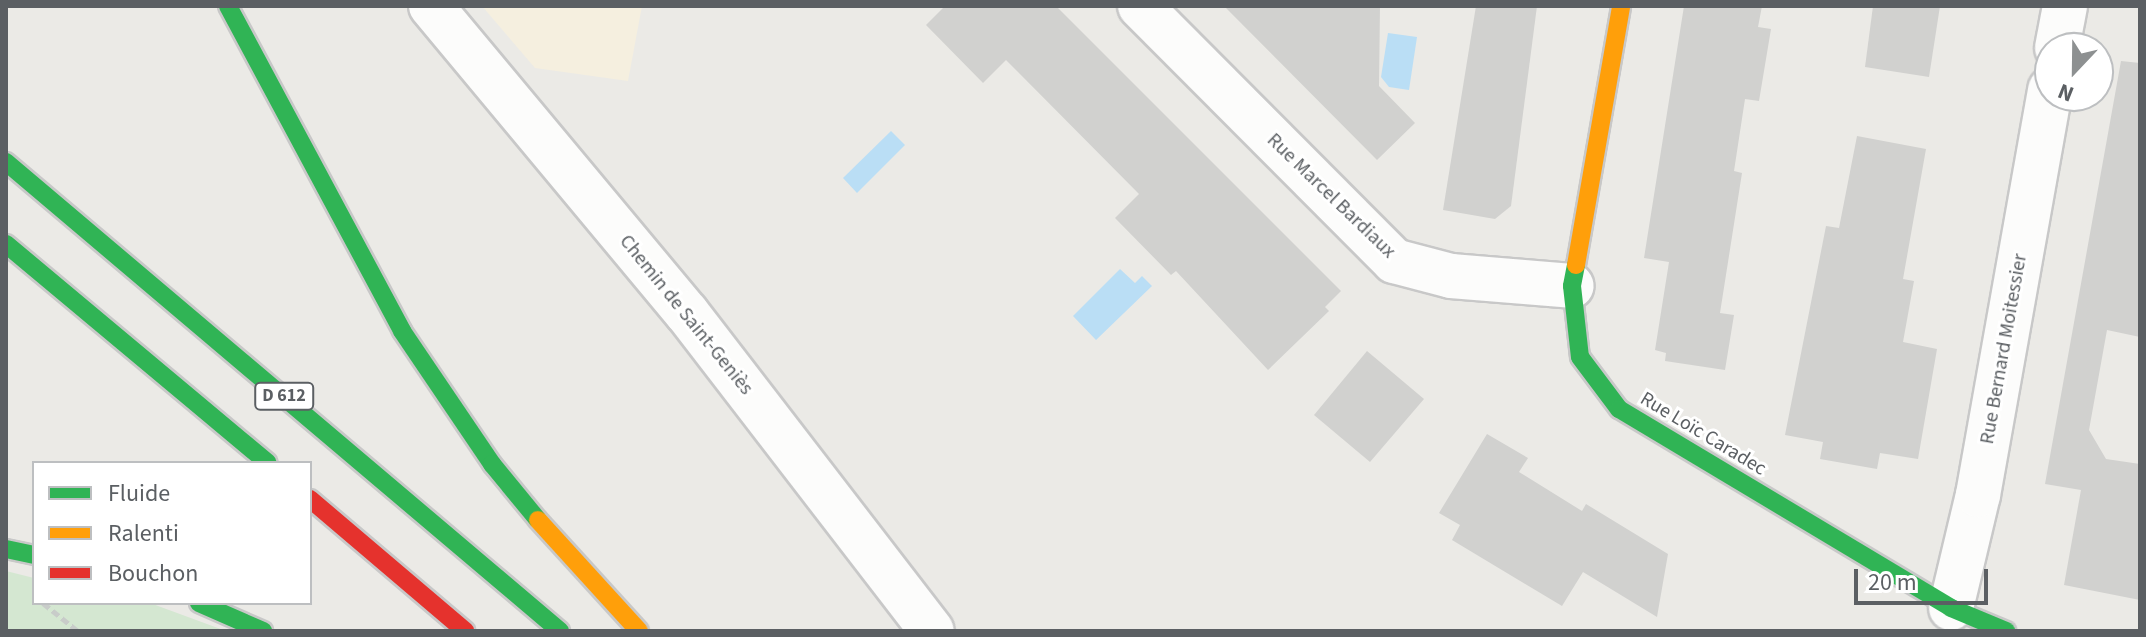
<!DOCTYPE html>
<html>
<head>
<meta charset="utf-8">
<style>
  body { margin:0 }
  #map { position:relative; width:2146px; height:637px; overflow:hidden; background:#ebeae6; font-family:"Source Sans 3",sans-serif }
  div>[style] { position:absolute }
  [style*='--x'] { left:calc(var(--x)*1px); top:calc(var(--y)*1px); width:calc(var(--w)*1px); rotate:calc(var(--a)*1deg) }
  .commercial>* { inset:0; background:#f5efdf }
  .green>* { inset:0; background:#d4e7d1 }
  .water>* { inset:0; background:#badef5 }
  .building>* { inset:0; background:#d1d1cf }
  .path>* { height:5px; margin-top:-2.5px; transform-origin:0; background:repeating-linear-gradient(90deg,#c8ccc9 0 8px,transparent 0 12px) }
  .roads { filter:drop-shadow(2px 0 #c8c8c8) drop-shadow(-2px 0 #c8c8c8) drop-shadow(0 2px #c8c8c8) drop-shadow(0 -2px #c8c8c8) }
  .street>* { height:44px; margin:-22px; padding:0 22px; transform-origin:22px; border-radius:22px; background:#fcfcfb }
  .fast>* { height:18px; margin:-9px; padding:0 9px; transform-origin:9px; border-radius:9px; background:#30b455 }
  .slow>* { height:18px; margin:-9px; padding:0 9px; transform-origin:9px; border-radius:9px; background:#ff9f0a }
  .jam>* { height:18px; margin:-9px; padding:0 9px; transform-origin:9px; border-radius:9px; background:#e5322d }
  span { translate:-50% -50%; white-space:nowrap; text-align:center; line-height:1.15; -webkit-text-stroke:6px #fff; paint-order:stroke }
  .shield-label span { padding:2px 6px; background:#fff; border:2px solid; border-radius:6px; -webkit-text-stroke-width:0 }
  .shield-label { font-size:18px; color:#5b5f63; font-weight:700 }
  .street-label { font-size:20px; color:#5b5f63 }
  .frame { position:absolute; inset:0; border:8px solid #5b5f63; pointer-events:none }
  .legend { position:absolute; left:32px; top:461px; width:280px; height:144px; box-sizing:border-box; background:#fff; border:2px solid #bdbfc1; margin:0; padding:10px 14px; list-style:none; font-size:24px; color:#5b5f63 }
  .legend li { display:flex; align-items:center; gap:16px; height:40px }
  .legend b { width:40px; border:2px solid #bdbfc1 }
  .north { position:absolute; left:2034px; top:32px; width:80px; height:80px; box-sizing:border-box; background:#fff; border:2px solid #bdbfc1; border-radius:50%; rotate:202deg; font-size:22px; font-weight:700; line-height:32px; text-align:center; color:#5b5f63 }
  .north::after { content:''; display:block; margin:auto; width:28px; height:36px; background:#8d9091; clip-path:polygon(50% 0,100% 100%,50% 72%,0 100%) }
  .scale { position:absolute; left:1854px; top:569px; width:134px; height:36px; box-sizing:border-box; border:4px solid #5b5f63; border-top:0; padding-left:10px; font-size:24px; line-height:28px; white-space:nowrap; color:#5b5f63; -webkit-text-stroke:6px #fff; paint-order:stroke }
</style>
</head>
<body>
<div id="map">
  <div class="commercial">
    <i style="clip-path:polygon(482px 6px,642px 6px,628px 81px,535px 68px)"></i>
  </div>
  <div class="green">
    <i style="clip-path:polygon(6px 571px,34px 578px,34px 603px,150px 603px,226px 631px,6px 631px)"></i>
  </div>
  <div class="water">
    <i style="clip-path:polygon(1388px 33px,1417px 37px,1409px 90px,1389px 87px,1381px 77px)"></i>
    <i style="clip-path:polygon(891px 131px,905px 145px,857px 193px,843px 178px)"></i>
    <i style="clip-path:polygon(1120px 269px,1135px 283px,1142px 276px,1152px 286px,1096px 340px,1073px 316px)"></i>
  </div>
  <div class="building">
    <i style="clip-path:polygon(945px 6px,1056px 6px,1341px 291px,1325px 307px,1329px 311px,1268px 370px,1176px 271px,1171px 275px,1115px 218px,1139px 194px,1006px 60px,983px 83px,926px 25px)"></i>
    <i style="clip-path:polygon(1224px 6px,1380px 6px,1379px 86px,1415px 123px,1377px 160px)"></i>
    <i style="clip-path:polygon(1476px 6px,1537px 6px,1511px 206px,1495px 219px,1443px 210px)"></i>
    <i style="clip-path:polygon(1684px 6px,1762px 6px,1758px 27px,1771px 29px,1759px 101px,1745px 99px,1734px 171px,1742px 173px,1720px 313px,1734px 315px,1725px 370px,1665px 361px,1666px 353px,1655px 350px,1669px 262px,1644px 258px)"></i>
    <i style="clip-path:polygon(1873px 6px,1940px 6px,1929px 77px,1865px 67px)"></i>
    <i style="clip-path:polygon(2121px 61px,2140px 63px,2140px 337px,2107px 330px,2089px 430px,2106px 459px,2140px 464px,2140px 600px,2064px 585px,2081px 490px,2045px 484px)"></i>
    <i style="clip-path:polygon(1857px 136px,1926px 149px,1903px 279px,1914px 281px,1903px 342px,1937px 349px,1918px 459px,1880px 453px,1877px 469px,1820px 459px,1823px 442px,1785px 435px,1826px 226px,1839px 228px)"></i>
    <i style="clip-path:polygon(1367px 351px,1424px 399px,1370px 462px,1314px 415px)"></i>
    <i style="clip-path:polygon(1487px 434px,1528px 458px,1519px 472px,1582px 511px,1586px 504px,1668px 554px,1657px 617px,1583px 572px,1562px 606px,1452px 540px,1460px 525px,1439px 513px)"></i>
  </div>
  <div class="path">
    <i style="--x:43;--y:603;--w:45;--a:38.7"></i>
  </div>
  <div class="roads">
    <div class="street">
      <i style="--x:431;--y:6;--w:400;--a:50.2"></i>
      <i style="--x:687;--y:313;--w:401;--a:52.4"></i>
      <i style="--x:1140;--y:6;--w:360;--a:45.1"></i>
      <i style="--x:1394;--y:261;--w:59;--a:14.7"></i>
      <i style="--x:1451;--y:276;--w:121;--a:4.7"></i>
      <i style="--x:2057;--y:48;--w:43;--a:-79.2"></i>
      <i style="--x:1951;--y:608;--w:116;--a:-76.6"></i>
      <i style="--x:1978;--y:495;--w:412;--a:-79.9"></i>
    </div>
    <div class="fast">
      <i style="--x:228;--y:6;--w:369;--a:61.8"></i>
      <i style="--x:402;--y:331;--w:161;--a:55.9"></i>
      <i style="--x:492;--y:464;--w:72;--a:50.6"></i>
      <i style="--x:6;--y:162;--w:726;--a:40.25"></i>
      <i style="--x:6;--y:244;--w:341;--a:39.9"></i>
      <i style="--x:1576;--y:265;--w:21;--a:101"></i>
      <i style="--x:1572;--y:286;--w:71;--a:83.6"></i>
      <i style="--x:1580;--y:357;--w:65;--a:53.1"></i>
      <i style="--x:1619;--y:409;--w:387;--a:30.9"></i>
      <i style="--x:1951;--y:608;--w:60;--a:22.7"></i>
      <i style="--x:6;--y:549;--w:29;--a:12"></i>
      <i style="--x:199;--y:603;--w:70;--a:23.6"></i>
    </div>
    <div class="slow">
      <i style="--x:1576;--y:265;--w:263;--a:-80.1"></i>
      <i style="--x:538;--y:520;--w:150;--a:47.7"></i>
    </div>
    <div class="jam">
      <i style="--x:310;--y:499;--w:204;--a:40.4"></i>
    </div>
  </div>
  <div class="shield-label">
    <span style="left:284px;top:396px">D 612</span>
  </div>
  <div class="street-label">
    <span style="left:1331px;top:196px;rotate:44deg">Rue Marcel Bardiaux</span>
    <span style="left:686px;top:315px;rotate:51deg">Chemin de Saint-Geniès</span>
    <span style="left:2004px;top:349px;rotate:-80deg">Rue Bernard Moitessier</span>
    <span style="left:1703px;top:434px;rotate:31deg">Rue Loïc Caradec</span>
  </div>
  <div class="frame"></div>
  <ul class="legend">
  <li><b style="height:10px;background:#30b455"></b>Fluide</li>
  <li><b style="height:10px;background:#ff9f0a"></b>Ralenti</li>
  <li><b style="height:10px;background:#e5322d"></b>Bouchon</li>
  </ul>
  <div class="north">N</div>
  <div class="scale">20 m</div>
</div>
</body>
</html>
